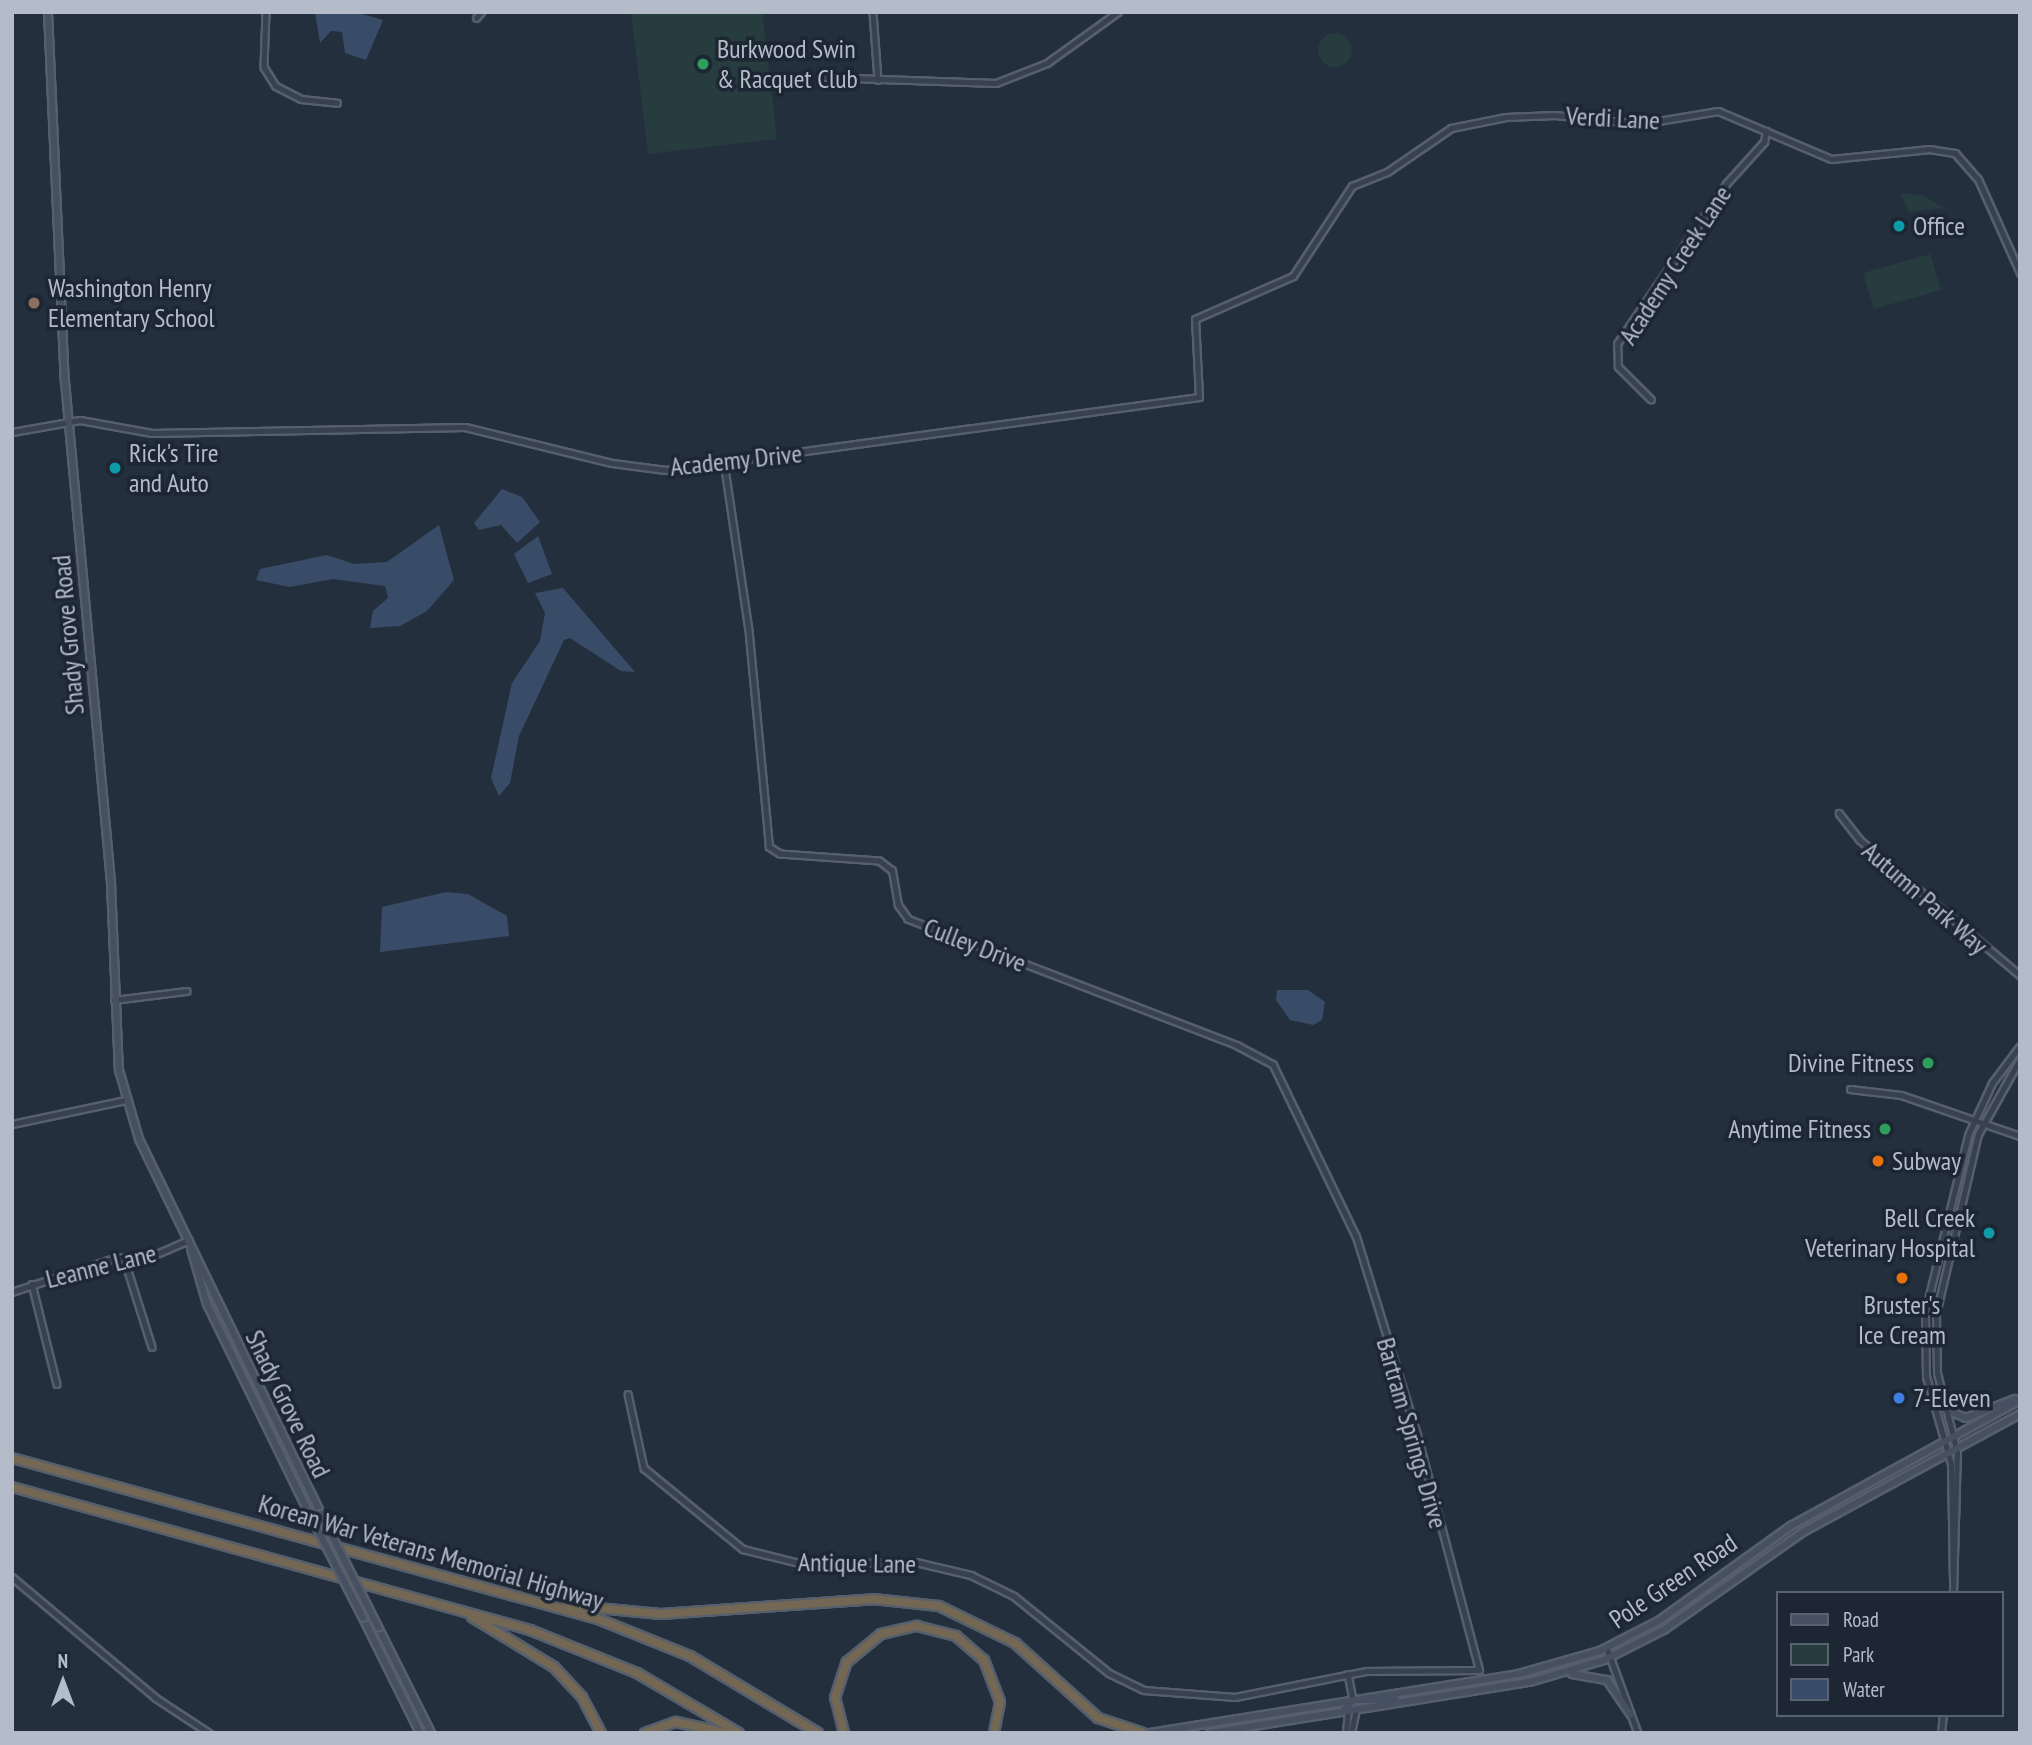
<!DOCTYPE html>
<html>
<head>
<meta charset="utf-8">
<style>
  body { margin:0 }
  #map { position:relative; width:2032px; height:1745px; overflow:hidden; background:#242f3e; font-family:"PT Sans Narrow",sans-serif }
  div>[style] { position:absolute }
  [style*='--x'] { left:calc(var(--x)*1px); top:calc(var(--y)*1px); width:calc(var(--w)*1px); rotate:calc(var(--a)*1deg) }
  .green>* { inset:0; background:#263c3f }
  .round { border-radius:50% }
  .water>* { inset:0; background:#394c67 }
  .roads { filter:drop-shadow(2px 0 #565f6c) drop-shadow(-2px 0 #565f6c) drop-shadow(0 2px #565f6c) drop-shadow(0 -2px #565f6c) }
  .minor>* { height:4.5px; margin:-2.25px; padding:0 2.25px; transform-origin:2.25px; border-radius:2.25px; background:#38414e }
  .tertiary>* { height:5px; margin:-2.5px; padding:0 2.5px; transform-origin:2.5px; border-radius:2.5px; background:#38414e }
  .secondary>* { height:6px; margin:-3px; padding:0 3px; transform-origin:3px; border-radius:3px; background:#465061 }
  .motorway>* { height:8px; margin:-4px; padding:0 4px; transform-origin:4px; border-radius:4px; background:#746855 }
  .bridges { filter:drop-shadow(2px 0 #565f6c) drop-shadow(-2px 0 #565f6c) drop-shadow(0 2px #565f6c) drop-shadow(0 -2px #565f6c) }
  .secondary-bridge>* { height:6px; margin:-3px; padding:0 3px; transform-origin:3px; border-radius:3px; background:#465061 }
  .dots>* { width:19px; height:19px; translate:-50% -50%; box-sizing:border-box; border:4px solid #1d2633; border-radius:50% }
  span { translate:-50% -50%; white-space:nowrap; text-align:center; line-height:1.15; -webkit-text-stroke:7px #1d2633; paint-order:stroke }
  .poi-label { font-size:26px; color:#b4bcc9 }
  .left { translate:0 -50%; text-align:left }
  .right { translate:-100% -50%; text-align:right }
  .street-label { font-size:26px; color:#b4bcc9 }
  .frame { position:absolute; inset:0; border:14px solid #b4bcc9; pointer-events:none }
  .legend { position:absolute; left:1776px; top:1591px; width:228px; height:126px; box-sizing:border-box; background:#1d2633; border:2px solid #59626f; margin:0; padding:9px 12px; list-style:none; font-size:21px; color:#b4bcc9 }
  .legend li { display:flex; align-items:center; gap:14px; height:35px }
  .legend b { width:35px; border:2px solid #59626f }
  .north { position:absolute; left:28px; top:1647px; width:70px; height:70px; -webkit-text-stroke:5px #1d2633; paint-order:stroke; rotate:0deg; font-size:19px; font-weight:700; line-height:28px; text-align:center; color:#b4bcc9 }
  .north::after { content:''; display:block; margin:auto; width:24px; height:32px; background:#b4bcc9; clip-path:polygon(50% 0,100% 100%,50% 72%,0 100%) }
</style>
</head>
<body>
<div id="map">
  <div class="green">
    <i style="clip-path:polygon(631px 12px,762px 12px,777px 139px,648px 154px)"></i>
    <i class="round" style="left:1318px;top:33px;width:34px;height:34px"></i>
    <i style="clip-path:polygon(1900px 193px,1924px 196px,1944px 208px,1909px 212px)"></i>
    <i style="clip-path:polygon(1930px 254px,1941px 290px,1874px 309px,1863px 273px)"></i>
  </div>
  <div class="water">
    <i style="clip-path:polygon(355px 12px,383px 20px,366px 60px,345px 53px,342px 32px,331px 31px,320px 43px,315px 12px)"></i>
    <i style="clip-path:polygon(502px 489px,522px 497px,540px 522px,517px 543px,501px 525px,479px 530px,474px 523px)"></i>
    <i style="clip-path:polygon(439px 525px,454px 580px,427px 611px,400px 626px,370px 628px,373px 611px,388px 598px,385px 586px,333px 579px,290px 587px,256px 580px,260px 569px,327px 555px,354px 564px,387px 562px)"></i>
    <i style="clip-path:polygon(538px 536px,552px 574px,528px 583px,514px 554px)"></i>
    <i style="clip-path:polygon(563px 588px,635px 672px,621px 671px,570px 638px,564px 640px,519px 736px,510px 783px,499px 796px,491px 778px,512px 683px,540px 641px,545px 613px,535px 593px)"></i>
    <i style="clip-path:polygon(446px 892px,468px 894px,507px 916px,509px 936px,380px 952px,382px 907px)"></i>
    <i style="clip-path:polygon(1277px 990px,1308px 990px,1325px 1002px,1322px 1020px,1313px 1025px,1290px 1020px,1276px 1000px)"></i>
  </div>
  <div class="roads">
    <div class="minor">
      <i style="--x:266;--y:12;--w:55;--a:92.1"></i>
      <i style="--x:264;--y:67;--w:22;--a:58"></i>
      <i style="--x:276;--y:86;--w:28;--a:27"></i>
      <i style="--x:301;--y:99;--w:36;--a:6"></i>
      <i style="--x:873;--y:12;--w:68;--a:85.8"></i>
      <i style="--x:476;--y:18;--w:8;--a:-50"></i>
      <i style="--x:823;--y:77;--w:173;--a:2"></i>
      <i style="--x:996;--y:83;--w:55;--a:-21.4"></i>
      <i style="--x:1047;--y:63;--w:87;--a:-35.7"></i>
      <i style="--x:1651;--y:400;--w:47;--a:-135"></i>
      <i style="--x:1618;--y:367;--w:23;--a:-92"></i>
      <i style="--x:1617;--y:344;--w:194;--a:-55.7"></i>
      <i style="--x:1726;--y:184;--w:57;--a:-47.9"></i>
      <i style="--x:1764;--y:142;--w:11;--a:-80"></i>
      <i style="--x:1839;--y:813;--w:34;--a:52"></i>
      <i style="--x:1860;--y:840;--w:209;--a:40.2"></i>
      <i style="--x:114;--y:1000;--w:73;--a:-7.1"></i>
      <i style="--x:1850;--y:1089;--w:51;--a:6.7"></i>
      <i style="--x:1901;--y:1095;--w:126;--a:19"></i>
      <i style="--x:12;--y:1124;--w:116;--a:-11.9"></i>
      <i style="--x:124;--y:1258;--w:93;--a:72.5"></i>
      <i style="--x:32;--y:1284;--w:103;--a:76"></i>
      <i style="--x:12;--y:1292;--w:108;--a:-18.3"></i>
      <i style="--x:115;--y:1258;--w:37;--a:-3"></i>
      <i style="--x:152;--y:1256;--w:40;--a:-23.4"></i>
      <i style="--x:628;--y:1394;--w:76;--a:77.8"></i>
      <i style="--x:644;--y:1468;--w:128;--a:39.3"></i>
      <i style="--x:743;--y:1549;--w:62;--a:14"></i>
      <i style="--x:803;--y:1564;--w:113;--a:-1"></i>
      <i style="--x:916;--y:1562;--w:57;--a:13.3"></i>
      <i style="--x:971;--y:1575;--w:48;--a:26"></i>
      <i style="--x:1014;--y:1596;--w:122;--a:39"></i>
      <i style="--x:1109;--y:1673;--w:39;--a:26"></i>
      <i style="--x:1144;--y:1690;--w:91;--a:4.4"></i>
      <i style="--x:1235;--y:1697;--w:134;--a:-11.2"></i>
      <i style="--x:1366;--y:1671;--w:113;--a:-0.5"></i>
      <i style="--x:1479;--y:1670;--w:243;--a:-104.8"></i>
      <i style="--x:1417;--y:1435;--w:207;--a:-107.1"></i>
      <i style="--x:1356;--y:1237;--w:191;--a:-115.8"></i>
      <i style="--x:1273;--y:1065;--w:40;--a:-152"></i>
      <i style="--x:1238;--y:1046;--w:354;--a:-159"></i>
      <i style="--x:908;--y:919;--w:17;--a:-126"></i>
      <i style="--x:898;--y:905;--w:35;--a:-100"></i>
      <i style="--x:892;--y:871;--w:16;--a:-142"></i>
      <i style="--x:879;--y:861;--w:99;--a:-176"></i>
      <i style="--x:780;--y:854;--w:13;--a:-148"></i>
      <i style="--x:769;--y:847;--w:214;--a:-95.4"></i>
      <i style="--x:749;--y:634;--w:171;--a:-98.4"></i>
      <i style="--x:12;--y:1577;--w:188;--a:40"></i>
      <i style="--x:156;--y:1698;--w:64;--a:33.4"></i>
      <i style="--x:1607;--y:1648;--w:90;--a:70"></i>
      <i style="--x:1348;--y:1674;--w:26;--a:79"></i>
      <i style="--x:1346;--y:1733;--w:22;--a:-85"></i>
      <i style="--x:1351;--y:1733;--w:24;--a:-78"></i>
    </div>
    <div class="tertiary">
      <i style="--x:12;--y:432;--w:69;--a:-10"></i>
      <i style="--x:80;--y:420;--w:73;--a:10.2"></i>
      <i style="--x:152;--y:433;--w:313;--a:-1.1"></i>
      <i style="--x:465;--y:427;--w:151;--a:13.8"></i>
      <i style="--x:612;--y:463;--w:54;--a:7.4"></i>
      <i style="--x:666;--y:470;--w:538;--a:-7.8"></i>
      <i style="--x:1199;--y:397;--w:78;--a:-92.9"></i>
      <i style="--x:1195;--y:319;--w:107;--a:-23.7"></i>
      <i style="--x:1293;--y:276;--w:108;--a:-56.8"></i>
      <i style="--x:1352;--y:186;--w:38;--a:-22"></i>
      <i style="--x:1387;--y:172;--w:78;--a:-34.5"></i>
      <i style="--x:1451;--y:128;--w:56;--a:-11.3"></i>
      <i style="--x:1506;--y:117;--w:49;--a:-2.3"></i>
      <i style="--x:1555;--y:115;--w:85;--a:6"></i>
      <i style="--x:1640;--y:124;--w:79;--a:-9.5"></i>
      <i style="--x:1718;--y:111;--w:123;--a:23"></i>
      <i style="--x:1831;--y:159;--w:99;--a:-5.8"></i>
      <i style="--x:1929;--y:149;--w:26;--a:9"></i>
      <i style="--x:1955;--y:153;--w:35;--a:49"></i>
      <i style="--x:1978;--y:179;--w:103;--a:65.9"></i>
      <i style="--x:1953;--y:1581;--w:117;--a:-91"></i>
      <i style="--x:1951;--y:1464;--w:91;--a:-105.9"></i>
      <i style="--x:1926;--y:1376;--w:64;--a:-90.9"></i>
      <i style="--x:1925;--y:1312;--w:182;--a:-76.3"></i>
      <i style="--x:1968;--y:1135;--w:57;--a:-65.2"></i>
      <i style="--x:1992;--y:1083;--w:46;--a:-52.9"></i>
      <i style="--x:1953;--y:1593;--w:141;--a:-88.4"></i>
      <i style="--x:1957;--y:1452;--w:81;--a:-104.2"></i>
      <i style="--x:1937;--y:1373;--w:59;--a:-91"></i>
      <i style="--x:1936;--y:1314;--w:185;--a:-76.9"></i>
      <i style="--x:1978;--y:1134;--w:86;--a:-60.8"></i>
      <i style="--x:1941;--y:1733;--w:18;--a:-84"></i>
    </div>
    <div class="secondary">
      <i style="--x:48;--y:12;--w:369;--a:87.4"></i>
      <i style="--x:65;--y:381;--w:504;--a:84.76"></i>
      <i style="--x:111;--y:883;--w:187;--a:87.6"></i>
      <i style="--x:119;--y:1070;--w:72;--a:73.8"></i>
      <i style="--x:139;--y:1139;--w:417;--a:64.1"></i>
      <i style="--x:191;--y:1249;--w:57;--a:73.8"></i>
      <i style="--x:207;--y:1304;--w:233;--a:64"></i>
      <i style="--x:1940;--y:1390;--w:27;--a:59"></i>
      <i style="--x:1954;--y:1413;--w:13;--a:23"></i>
      <i style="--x:1966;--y:1418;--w:53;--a:-21.2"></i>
      <i style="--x:363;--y:1618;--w:128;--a:63.6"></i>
      <i style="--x:378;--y:1627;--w:119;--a:63.4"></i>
      <i style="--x:1572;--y:1674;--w:36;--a:10"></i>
      <i style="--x:1607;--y:1680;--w:42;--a:55.6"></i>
      <i style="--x:1343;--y:1711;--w:15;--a:-48"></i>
      <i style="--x:1353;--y:1700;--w:43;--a:0"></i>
      <i style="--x:1150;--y:1733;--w:374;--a:-9.1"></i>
      <i style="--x:1519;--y:1674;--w:84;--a:-15.9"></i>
      <i style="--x:1600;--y:1651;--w:68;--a:-27.3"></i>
      <i style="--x:1660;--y:1620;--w:161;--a:-35.7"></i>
      <i style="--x:1791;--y:1526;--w:261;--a:-28.8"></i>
      <i style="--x:1210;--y:1733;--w:324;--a:-9.1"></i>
      <i style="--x:1530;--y:1682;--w:77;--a:-16.6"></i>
      <i style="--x:1604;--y:1660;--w:68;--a:-26.9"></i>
      <i style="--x:1665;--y:1629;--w:169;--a:-35.1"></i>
      <i style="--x:1803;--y:1532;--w:247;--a:-28.5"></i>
    </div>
    <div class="motorway">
      <i style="--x:12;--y:1458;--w:608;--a:15.36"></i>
      <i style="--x:598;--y:1619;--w:99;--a:21.9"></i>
      <i style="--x:690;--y:1656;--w:149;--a:31"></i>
      <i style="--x:12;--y:1487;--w:537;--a:15.43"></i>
      <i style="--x:530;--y:1630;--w:115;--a:21.9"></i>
      <i style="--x:637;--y:1673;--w:118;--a:30.5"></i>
      <i style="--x:566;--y:1605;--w:95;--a:5.4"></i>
      <i style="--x:661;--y:1614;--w:213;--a:-4"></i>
      <i style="--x:873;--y:1599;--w:66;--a:6.1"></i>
      <i style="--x:939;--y:1606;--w:85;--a:26"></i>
      <i style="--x:1015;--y:1643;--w:112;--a:42.1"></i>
      <i style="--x:1098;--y:1718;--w:47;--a:18.4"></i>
      <i style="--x:472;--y:1617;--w:96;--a:31.4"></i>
      <i style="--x:554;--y:1667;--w:41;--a:47"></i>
      <i style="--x:582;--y:1697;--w:41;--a:62.2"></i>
      <i style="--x:645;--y:1733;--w:33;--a:-20"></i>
      <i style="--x:676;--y:1722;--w:51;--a:12.4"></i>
      <i style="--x:844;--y:1733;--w:36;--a:-104"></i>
      <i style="--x:835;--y:1698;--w:38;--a:-72"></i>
      <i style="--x:847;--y:1662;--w:44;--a:-39.5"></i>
      <i style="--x:881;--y:1634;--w:37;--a:-13"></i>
      <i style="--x:917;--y:1626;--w:40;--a:14.4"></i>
      <i style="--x:956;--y:1636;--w:37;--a:41"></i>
      <i style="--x:984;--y:1660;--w:45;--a:69.1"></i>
      <i style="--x:1000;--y:1702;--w:32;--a:101"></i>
    </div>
  </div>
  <div class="bridges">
    <div class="secondary-bridge">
      <i style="--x:309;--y:1513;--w:118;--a:62.8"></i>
      <i style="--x:321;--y:1514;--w:127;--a:63.2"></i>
    </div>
  </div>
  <div class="dots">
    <i style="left:703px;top:64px;background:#2e9e5b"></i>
    <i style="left:1899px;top:226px;background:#0f9aa8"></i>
    <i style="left:34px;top:303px;background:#8d6e63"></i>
    <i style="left:115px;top:468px;background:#0f9aa8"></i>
    <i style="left:1928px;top:1063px;background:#2e9e5b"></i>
    <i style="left:1885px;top:1129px;background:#2e9e5b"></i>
    <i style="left:1878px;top:1161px;background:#e8710a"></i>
    <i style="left:1989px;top:1233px;background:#0f9aa8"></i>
    <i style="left:1902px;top:1278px;background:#e8710a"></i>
    <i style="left:1899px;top:1398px;background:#3f7fe0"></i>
  </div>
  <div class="poi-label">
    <span class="left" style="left:717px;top:64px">Burkwood Swin<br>&amp; Racquet Club</span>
    <span class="left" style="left:1913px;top:226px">Office</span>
    <span class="left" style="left:48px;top:303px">Washington Henry<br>Elementary School</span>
    <span class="left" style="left:129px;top:468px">Rick's Tire<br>and Auto</span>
    <span class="right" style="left:1914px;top:1063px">Divine Fitness</span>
    <span class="right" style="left:1871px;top:1129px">Anytime Fitness</span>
    <span class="left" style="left:1892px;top:1161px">Subway</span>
    <span class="right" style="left:1975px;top:1233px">Bell Creek<br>Veterinary Hospital</span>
    <span style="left:1902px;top:1320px">Bruster's<br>Ice Cream</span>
    <span class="left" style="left:1913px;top:1398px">7-Eleven</span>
  </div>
  <div class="street-label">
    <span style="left:1613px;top:118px;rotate:3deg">Verdi Lane</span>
    <span style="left:1675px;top:265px;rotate:-57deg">Academy Creek Lane</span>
    <span style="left:736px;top:460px;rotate:-6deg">Academy Drive</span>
    <span style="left:68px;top:635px;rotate:-95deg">Shady Grove Road</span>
    <span style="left:1925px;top:898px;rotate:41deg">Autumn Park Way</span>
    <span style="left:975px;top:945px;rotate:21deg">Culley Drive</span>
    <span style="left:101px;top:1266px;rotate:-14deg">Leanne Lane</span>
    <span style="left:288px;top:1404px;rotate:64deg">Shady Grove Road</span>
    <span style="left:1412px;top:1433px;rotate:74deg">Bartram Springs Drive</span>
    <span style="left:431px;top:1552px;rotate:16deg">Korean War Veterans Memorial Highway</span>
    <span style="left:857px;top:1563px;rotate:1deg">Antique Lane</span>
    <span style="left:1673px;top:1581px;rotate:-34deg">Pole Green Road</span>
  </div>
  <div class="frame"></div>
  <ul class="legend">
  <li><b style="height:9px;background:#465061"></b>Road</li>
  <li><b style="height:19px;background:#263c3f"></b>Park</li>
  <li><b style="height:19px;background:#394c67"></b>Water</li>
  </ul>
  <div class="north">N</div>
</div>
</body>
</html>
